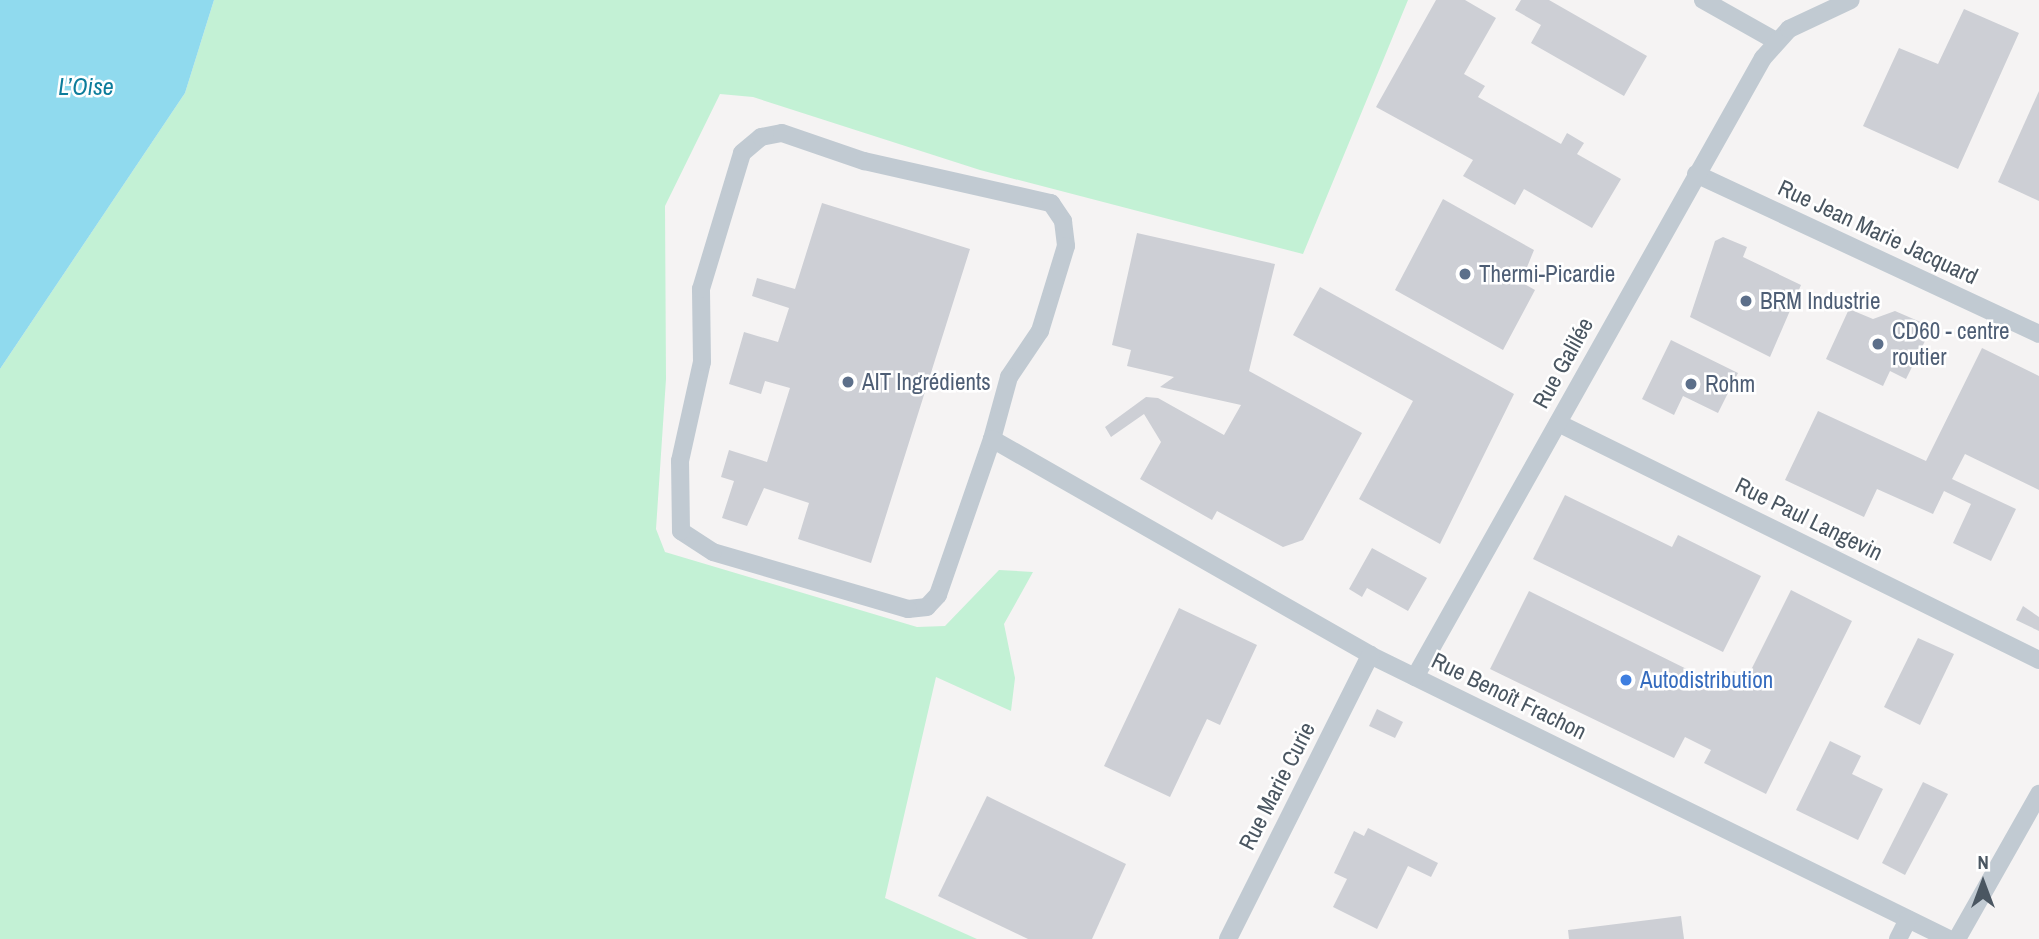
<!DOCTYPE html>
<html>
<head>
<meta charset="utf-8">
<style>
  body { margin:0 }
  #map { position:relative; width:2039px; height:939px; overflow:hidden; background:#f5f3f3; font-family:"Archivo Narrow",sans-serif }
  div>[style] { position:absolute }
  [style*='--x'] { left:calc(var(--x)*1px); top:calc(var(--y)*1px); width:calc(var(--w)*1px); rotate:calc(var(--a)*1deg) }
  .green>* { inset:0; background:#c3f1d5 }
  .water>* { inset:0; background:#90daee }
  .building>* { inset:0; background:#cdcfd5 }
  .minor>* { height:18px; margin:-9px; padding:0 9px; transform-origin:9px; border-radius:9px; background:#c1cad2 }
  .dots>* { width:19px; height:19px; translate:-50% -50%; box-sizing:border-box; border:4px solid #fff; border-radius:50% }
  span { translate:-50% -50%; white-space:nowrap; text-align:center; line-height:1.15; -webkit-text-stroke:5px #fff; paint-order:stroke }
  .street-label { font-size:23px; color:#4a5661 }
  .service-label { font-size:23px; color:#4e5e75 }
  .left { translate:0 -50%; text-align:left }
  .shop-label { font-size:23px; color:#366cbe }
  .water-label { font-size:24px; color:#0c7c9b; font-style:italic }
  .north { position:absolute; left:1948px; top:848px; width:70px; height:70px; -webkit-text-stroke:5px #fff; paint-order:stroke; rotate:0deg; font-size:19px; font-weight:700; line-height:28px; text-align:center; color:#4a5661 }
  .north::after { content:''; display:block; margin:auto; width:24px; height:32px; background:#4a5661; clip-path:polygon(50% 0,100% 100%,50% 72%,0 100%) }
</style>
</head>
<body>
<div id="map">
  <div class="green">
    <i style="clip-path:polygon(214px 0,1408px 0,1303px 254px,980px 170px,753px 97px,720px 94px,665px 206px,666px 379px,656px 529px,665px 552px,917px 627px,945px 626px,999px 570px,1033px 572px,1004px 624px,1015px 678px,1011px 711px,936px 677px,885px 898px,977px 939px,0 939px,0 369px,185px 93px)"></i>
  </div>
  <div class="water">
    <i style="clip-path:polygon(0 0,214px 0,185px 93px,0 369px)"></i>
  </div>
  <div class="building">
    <i style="clip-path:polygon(1436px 0,1465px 0,1496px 18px,1464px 74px,1485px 86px,1478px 97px,1561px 144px,1567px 133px,1584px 143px,1577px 154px,1621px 179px,1592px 228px,1524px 189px,1515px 205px,1463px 176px,1473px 160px,1376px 107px)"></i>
    <i style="clip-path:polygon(1521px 0,1549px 0,1647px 56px,1624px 96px,1531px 43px,1541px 25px,1515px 10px)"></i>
    <i style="clip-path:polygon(1964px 9px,2019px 33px,1958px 169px,1863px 126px,1899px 48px,1938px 64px)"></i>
    <i style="clip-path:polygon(2039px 91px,2039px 201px,1998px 182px)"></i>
    <i style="clip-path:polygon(1443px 199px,1534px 250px,1521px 282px,1535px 290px,1503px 350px,1395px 290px)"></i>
    <i style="clip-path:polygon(822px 203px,970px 249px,871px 563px,798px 539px,809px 503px,764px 488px,747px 526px,722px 518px,734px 481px,721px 477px,729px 450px,767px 462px,790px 388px,765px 381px,761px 394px,729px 384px,744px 332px,778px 342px,789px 308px,752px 296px,757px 278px,795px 289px)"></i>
    <i style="clip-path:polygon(1137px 233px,1275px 264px,1249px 371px,1362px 433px,1303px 540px,1283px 547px,1217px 511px,1212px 520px,1140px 479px,1161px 442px,1144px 414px,1111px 437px,1105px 427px,1146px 397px,1158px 398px,1224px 435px,1241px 405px,1160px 387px,1174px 377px,1127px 366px,1131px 350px,1112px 345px)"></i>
    <i style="clip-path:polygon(1723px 237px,1747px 247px,1743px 257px,1801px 285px,1770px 357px,1690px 317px,1715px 241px)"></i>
    <i style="clip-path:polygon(1320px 287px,1514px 394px,1440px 544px,1359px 499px,1413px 401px,1293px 335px)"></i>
    <i style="clip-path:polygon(1849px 309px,1873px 319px,1895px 311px,1932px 327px,1906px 379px,1890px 371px,1883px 386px,1826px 359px)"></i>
    <i style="clip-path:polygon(1671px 340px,1738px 373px,1718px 413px,1683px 396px,1674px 415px,1642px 399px)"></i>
    <i style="clip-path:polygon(1982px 348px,2039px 376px,2039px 490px,1965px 454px,1952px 479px,2016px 509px,1991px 561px,1953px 543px,1971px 504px,1944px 491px,1933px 514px,1877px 489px,1864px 517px,1785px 480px,1818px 411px,1926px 461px)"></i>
    <i style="clip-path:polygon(1565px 495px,1672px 547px,1678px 535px,1761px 576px,1723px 652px,1533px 559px)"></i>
    <i style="clip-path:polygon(1372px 548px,1427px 578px,1408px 611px,1367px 588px,1362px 597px,1349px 589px)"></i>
    <i style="clip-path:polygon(1791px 590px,1852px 621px,1766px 794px,1704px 763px,1711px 750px,1685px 737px,1674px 758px,1490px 669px,1529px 591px,1725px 688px,1734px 671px,1747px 678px)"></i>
    <i style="clip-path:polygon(2023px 606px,2039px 617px,2039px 631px,2016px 620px)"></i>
    <i style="clip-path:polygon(1179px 608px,1257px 645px,1220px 725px,1207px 719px,1170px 797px,1104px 766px)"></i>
    <i style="clip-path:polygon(1918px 638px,1954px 654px,1920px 725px,1884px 707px)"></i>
    <i style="clip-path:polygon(1377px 709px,1403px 722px,1395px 738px,1369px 726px)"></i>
    <i style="clip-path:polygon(1830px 741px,1861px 756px,1852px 774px,1883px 789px,1858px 840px,1796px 810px)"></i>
    <i style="clip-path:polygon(1923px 782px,1948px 794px,1905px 875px,1882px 863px)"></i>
    <i style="clip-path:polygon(987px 796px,1126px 864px,1092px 939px,1028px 939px,938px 896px)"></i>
    <i style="clip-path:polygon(1368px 828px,1438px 863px,1431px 877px,1408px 866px,1377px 929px,1333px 907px,1347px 879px,1334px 873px,1354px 831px,1364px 836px)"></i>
    <i style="clip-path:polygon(1681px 916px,1684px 939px,1569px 939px,1568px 930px)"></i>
  </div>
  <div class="minor">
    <i style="--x:1703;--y:0;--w:84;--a:29.3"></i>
    <i style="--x:1696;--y:174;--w:378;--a:25"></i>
    <i style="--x:1558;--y:423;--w:536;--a:26.23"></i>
    <i style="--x:992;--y:439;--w:165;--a:109.1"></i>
    <i style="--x:938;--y:595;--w:16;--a:133"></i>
    <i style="--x:927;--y:607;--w:19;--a:174"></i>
    <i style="--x:908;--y:609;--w:203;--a:-163.7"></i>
    <i style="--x:713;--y:552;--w:38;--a:-147"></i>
    <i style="--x:681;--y:531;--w:70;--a:-90.8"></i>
    <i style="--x:680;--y:461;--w:101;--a:-77.5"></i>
    <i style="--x:702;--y:362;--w:73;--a:-90.8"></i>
    <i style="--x:701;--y:289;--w:142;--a:-73.2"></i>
    <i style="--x:742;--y:153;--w:25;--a:-40"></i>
    <i style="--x:761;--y:137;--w:21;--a:-11"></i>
    <i style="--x:782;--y:133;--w:87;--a:18.9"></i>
    <i style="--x:864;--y:161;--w:192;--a:12.7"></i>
    <i style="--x:1051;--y:203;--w:22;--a:56"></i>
    <i style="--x:1063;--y:221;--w:25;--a:83"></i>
    <i style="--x:1066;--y:246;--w:89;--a:107"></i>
    <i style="--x:1040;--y:331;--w:55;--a:124"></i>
    <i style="--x:1009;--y:377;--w:64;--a:105.3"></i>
    <i style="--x:992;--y:439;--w:435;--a:29.7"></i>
    <i style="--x:1370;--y:655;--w:645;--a:26.13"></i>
    <i style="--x:1415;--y:677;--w:710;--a:-60.66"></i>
    <i style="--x:1763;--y:58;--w:39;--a:-48"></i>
    <i style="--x:1789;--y:29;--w:68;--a:-25.1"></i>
    <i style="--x:1228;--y:939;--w:318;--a:-63.4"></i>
    <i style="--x:1898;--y:939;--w:22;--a:-63"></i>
    <i style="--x:1957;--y:939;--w:167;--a:-60.5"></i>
  </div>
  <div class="dots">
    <i style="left:1465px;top:274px;background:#5c6f8a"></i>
    <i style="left:1746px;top:301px;background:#5c6f8a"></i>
    <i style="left:1878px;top:344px;background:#5c6f8a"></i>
    <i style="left:848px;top:382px;background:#5c6f8a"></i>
    <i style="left:1691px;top:384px;background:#5c6f8a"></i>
    <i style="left:1626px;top:680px;background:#3f7fe0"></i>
  </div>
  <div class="street-label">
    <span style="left:1878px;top:232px;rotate:25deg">Rue Jean Marie Jacquard</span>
    <span style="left:1563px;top:363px;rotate:-61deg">Rue Galilée</span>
    <span style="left:1809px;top:519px;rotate:26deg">Rue Paul Langevin</span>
    <span style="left:1509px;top:696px;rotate:26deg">Rue Benoît Frachon</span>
    <span style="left:1277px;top:786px;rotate:-63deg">Rue Marie Curie</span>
  </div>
  <div class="service-label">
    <span class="left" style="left:1479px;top:274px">Thermi-Picardie</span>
    <span class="left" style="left:1760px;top:301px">BRM Industrie</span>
    <span class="left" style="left:1892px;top:344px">CD60 - centre<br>routier</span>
    <span class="left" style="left:862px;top:382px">AIT Ingrédients</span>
    <span class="left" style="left:1705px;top:384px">Rohm</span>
  </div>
  <div class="shop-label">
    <span class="left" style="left:1640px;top:680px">Autodistribution</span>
  </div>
  <div class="water-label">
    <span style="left:86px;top:87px">L’Oise</span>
  </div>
  <div class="north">N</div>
</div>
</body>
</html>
